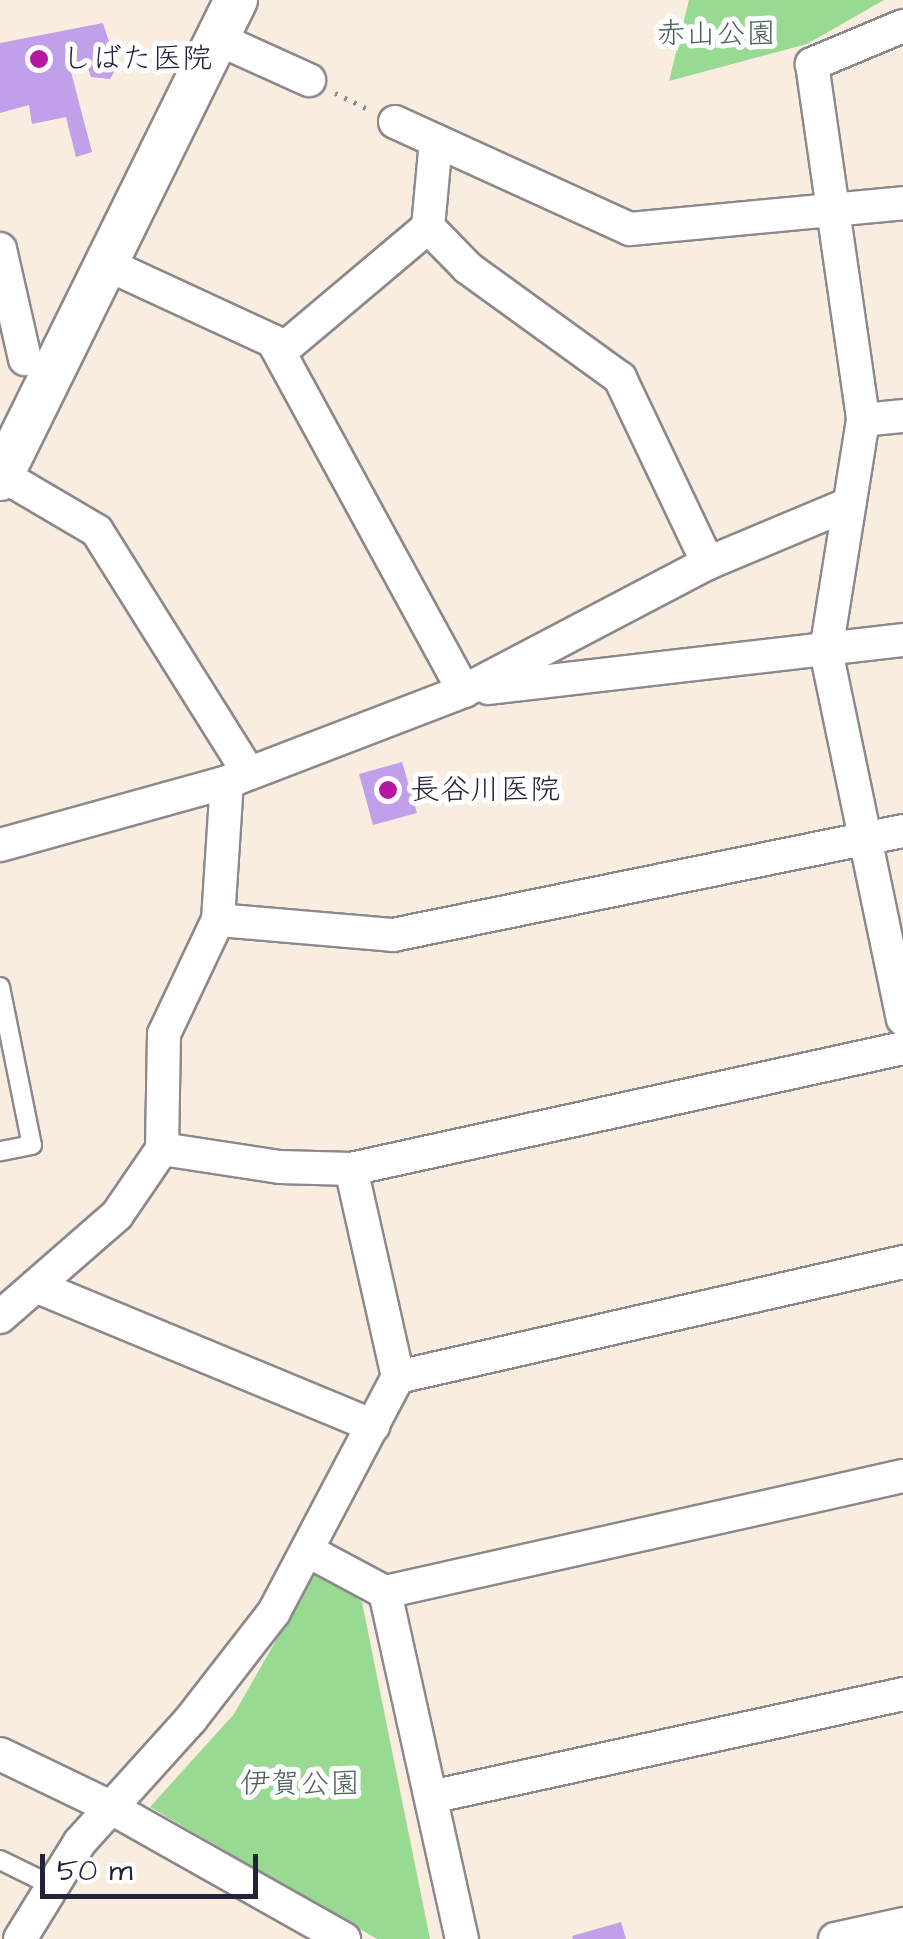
<!DOCTYPE html>
<html>
<head>
<meta charset="utf-8">
<style>
  body { margin:0 }
  #map { position:relative; width:903px; height:1939px; overflow:hidden; background:#f8edde; font-family:"Architects Daughter","Klee One",sans-serif }
  div>[style] { position:absolute }
  [style*='--x'] { left:calc(var(--x)*1px); top:calc(var(--y)*1px); width:calc(var(--w)*1px); rotate:calc(var(--a)*1deg) }
  .green>* { inset:0; background:#98da92 }
  .building>* { inset:0; background:#c0a0e8 }
  .path>* { height:5px; margin-top:-2.5px; transform-origin:0; background:repeating-linear-gradient(90deg,#8d888c 0 2.5px,transparent 0 10.5px) }
  .roads { filter:drop-shadow(2px 0 #8d888c) drop-shadow(-2px 0 #8d888c) drop-shadow(0 2px #8d888c) drop-shadow(0 -2px #8d888c) }
  .service>* { height:18px; margin:-9px; padding:0 9px; transform-origin:9px; border-radius:9px; background:#fff }
  .minor>* { height:32px; margin:-16px; padding:0 16px; transform-origin:16px; border-radius:16px; background:#fff }
  .tertiary>* { height:42px; margin:-21px; padding:0 21px; transform-origin:21px; border-radius:21px; background:#fff }
  .dots>* { width:28px; height:28px; translate:-50% -50%; box-sizing:border-box; border:5px solid #fff; border-radius:50% }
  span { translate:-50% -50%; white-space:nowrap; text-align:center; line-height:1.15; -webkit-text-stroke:10px #fff; paint-order:stroke }
  .park-label { font-size:30px; color:#4b6259 }
  .poi-label { font-size:30px; color:#22223b }
  .left { translate:0 -50%; text-align:left }
  .scale { position:absolute; left:40px; top:1854px; width:218px; height:45px; box-sizing:border-box; border:5px solid #22223b; border-top:0; padding-left:12px; font-size:30px; line-height:35px; white-space:nowrap; color:#22223b; -webkit-text-stroke:8px #fff; paint-order:stroke }
</style>
</head>
<body>
<div id="map">
  <div class="green">
    <i style="clip-path:polygon(689px 0,884px 0,807px 44px,669px 81px)"></i>
    <i style="clip-path:polygon(318px 1567px,362px 1602px,430px 1939px,377px 1939px,150px 1807px,234px 1714px)"></i>
  </div>
  <div class="building">
    <i style="clip-path:polygon(103px 23px,117px 67px,110px 79px,91px 77px,87px 65px,70px 68px,92px 152px,76px 157px,66px 117px,32px 124px,29px 105px,0 113px,0 43px)"></i>
    <i style="clip-path:polygon(402px 762px,417px 813px,373px 825px,359px 774px)"></i>
    <i style="clip-path:polygon(621px 1922px,626px 1939px,573px 1939px,572px 1936px)"></i>
  </div>
  <div class="path">
    <i style="--x:335;--y:93;--w:39;--a:26"></i>
  </div>
  <div class="roads">
    <div class="service">
      <i style="--x:0;--y:987;--w:161;--a:78.6"></i>
      <i style="--x:32;--y:1145;--w:33;--a:169"></i>
      <i style="--x:0;--y:1860;--w:57;--a:26.1"></i>
    </div>
    <div class="minor">
      <i style="--x:903;--y:26;--w:99;--a:157.3"></i>
      <i style="--x:812;--y:64;--w:360;--a:81.8"></i>
      <i style="--x:863;--y:420;--w:234;--a:99.1"></i>
      <i style="--x:826;--y:651;--w:376;--a:78.2"></i>
      <i style="--x:218;--y:39;--w:100;--a:24.3"></i>
      <i style="--x:395;--y:122;--w:258;--a:24.5"></i>
      <i style="--x:630;--y:229;--w:274;--a:-5.4"></i>
      <i style="--x:428;--y:227;--w:57;--a:45.7"></i>
      <i style="--x:468;--y:268;--w:188;--a:35.9"></i>
      <i style="--x:620;--y:378;--w:205;--a:64.6"></i>
      <i style="--x:0;--y:249;--w:113;--a:77.2"></i>
      <i style="--x:104;--y:263;--w:186;--a:24.8"></i>
      <i style="--x:273;--y:341;--w:399;--a:61.4"></i>
      <i style="--x:281;--y:351;--w:192;--a:-40.1"></i>
      <i style="--x:428;--y:227;--w:86;--a:-84.7"></i>
      <i style="--x:863;--y:420;--w:40;--a:-5.7"></i>
      <i style="--x:2;--y:475;--w:110;--a:30.5"></i>
      <i style="--x:97;--y:531;--w:284;--a:57.9"></i>
      <i style="--x:488;--y:688;--w:418;--a:-6.6"></i>
      <i style="--x:0;--y:845;--w:236;--a:-15.5"></i>
      <i style="--x:227;--y:782;--w:254;--a:-21"></i>
      <i style="--x:464;--y:691;--w:276;--a:-27.7"></i>
      <i style="--x:708;--y:563;--w:153;--a:-22.7"></i>
      <i style="--x:218;--y:920;--w:176;--a:4.9"></i>
      <i style="--x:393;--y:935;--w:520;--a:-11.53"></i>
      <i style="--x:162;--y:1149;--w:119;--a:8.7"></i>
      <i style="--x:280;--y:1167;--w:71;--a:1.6"></i>
      <i style="--x:351;--y:1169;--w:565;--a:-12.36"></i>
      <i style="--x:38;--y:1287;--w:363;--a:22.5"></i>
      <i style="--x:0;--y:1317;--w:155;--a:-41.1"></i>
      <i style="--x:117;--y:1215;--w:80;--a:-55.7"></i>
      <i style="--x:162;--y:1149;--w:115;--a:-89"></i>
      <i style="--x:164;--y:1034;--w:126;--a:-64.7"></i>
      <i style="--x:218;--y:920;--w:138;--a:-86.3"></i>
      <i style="--x:398;--y:1377;--w:518;--a:-12.83"></i>
      <i style="--x:310;--y:1552;--w:85;--a:28.1"></i>
      <i style="--x:385;--y:1592;--w:531;--a:-12.62"></i>
      <i style="--x:385;--y:1592;--w:355;--a:77.5"></i>
      <i style="--x:0;--y:1754;--w:120;--a:25.7"></i>
      <i style="--x:108;--y:1806;--w:271;--a:29.4"></i>
      <i style="--x:431;--y:1797;--w:483;--a:-12.3"></i>
      <i style="--x:20;--y:1939;--w:114;--a:-58.3"></i>
      <i style="--x:80;--y:1842;--w:166;--a:-47.9"></i>
      <i style="--x:191;--y:1719;--w:135;--a:-52.2"></i>
      <i style="--x:274;--y:1612;--w:266;--a:-62.2"></i>
      <i style="--x:398;--y:1377;--w:213;--a:-102.7"></i>
      <i style="--x:835;--y:1939;--w:70;--a:-12.4"></i>
    </div>
    <div class="tertiary">
      <i style="--x:0;--y:479;--w:534;--a:-63.77"></i>
    </div>
  </div>
  <div class="dots">
    <i style="left:39px;top:59px;background:#b5179e"></i>
    <i style="left:388px;top:790px;background:#b5179e"></i>
  </div>
  <div class="park-label">
    <span style="left:716px;top:34px">赤山公園</span>
    <span style="left:300px;top:1784px">伊賀公園</span>
  </div>
  <div class="poi-label">
    <span class="left" style="left:62px;top:59px">しばた医院</span>
    <span class="left" style="left:410px;top:790px">長谷川医院</span>
  </div>
  <div class="scale">50 m</div>
</div>
</body>
</html>
